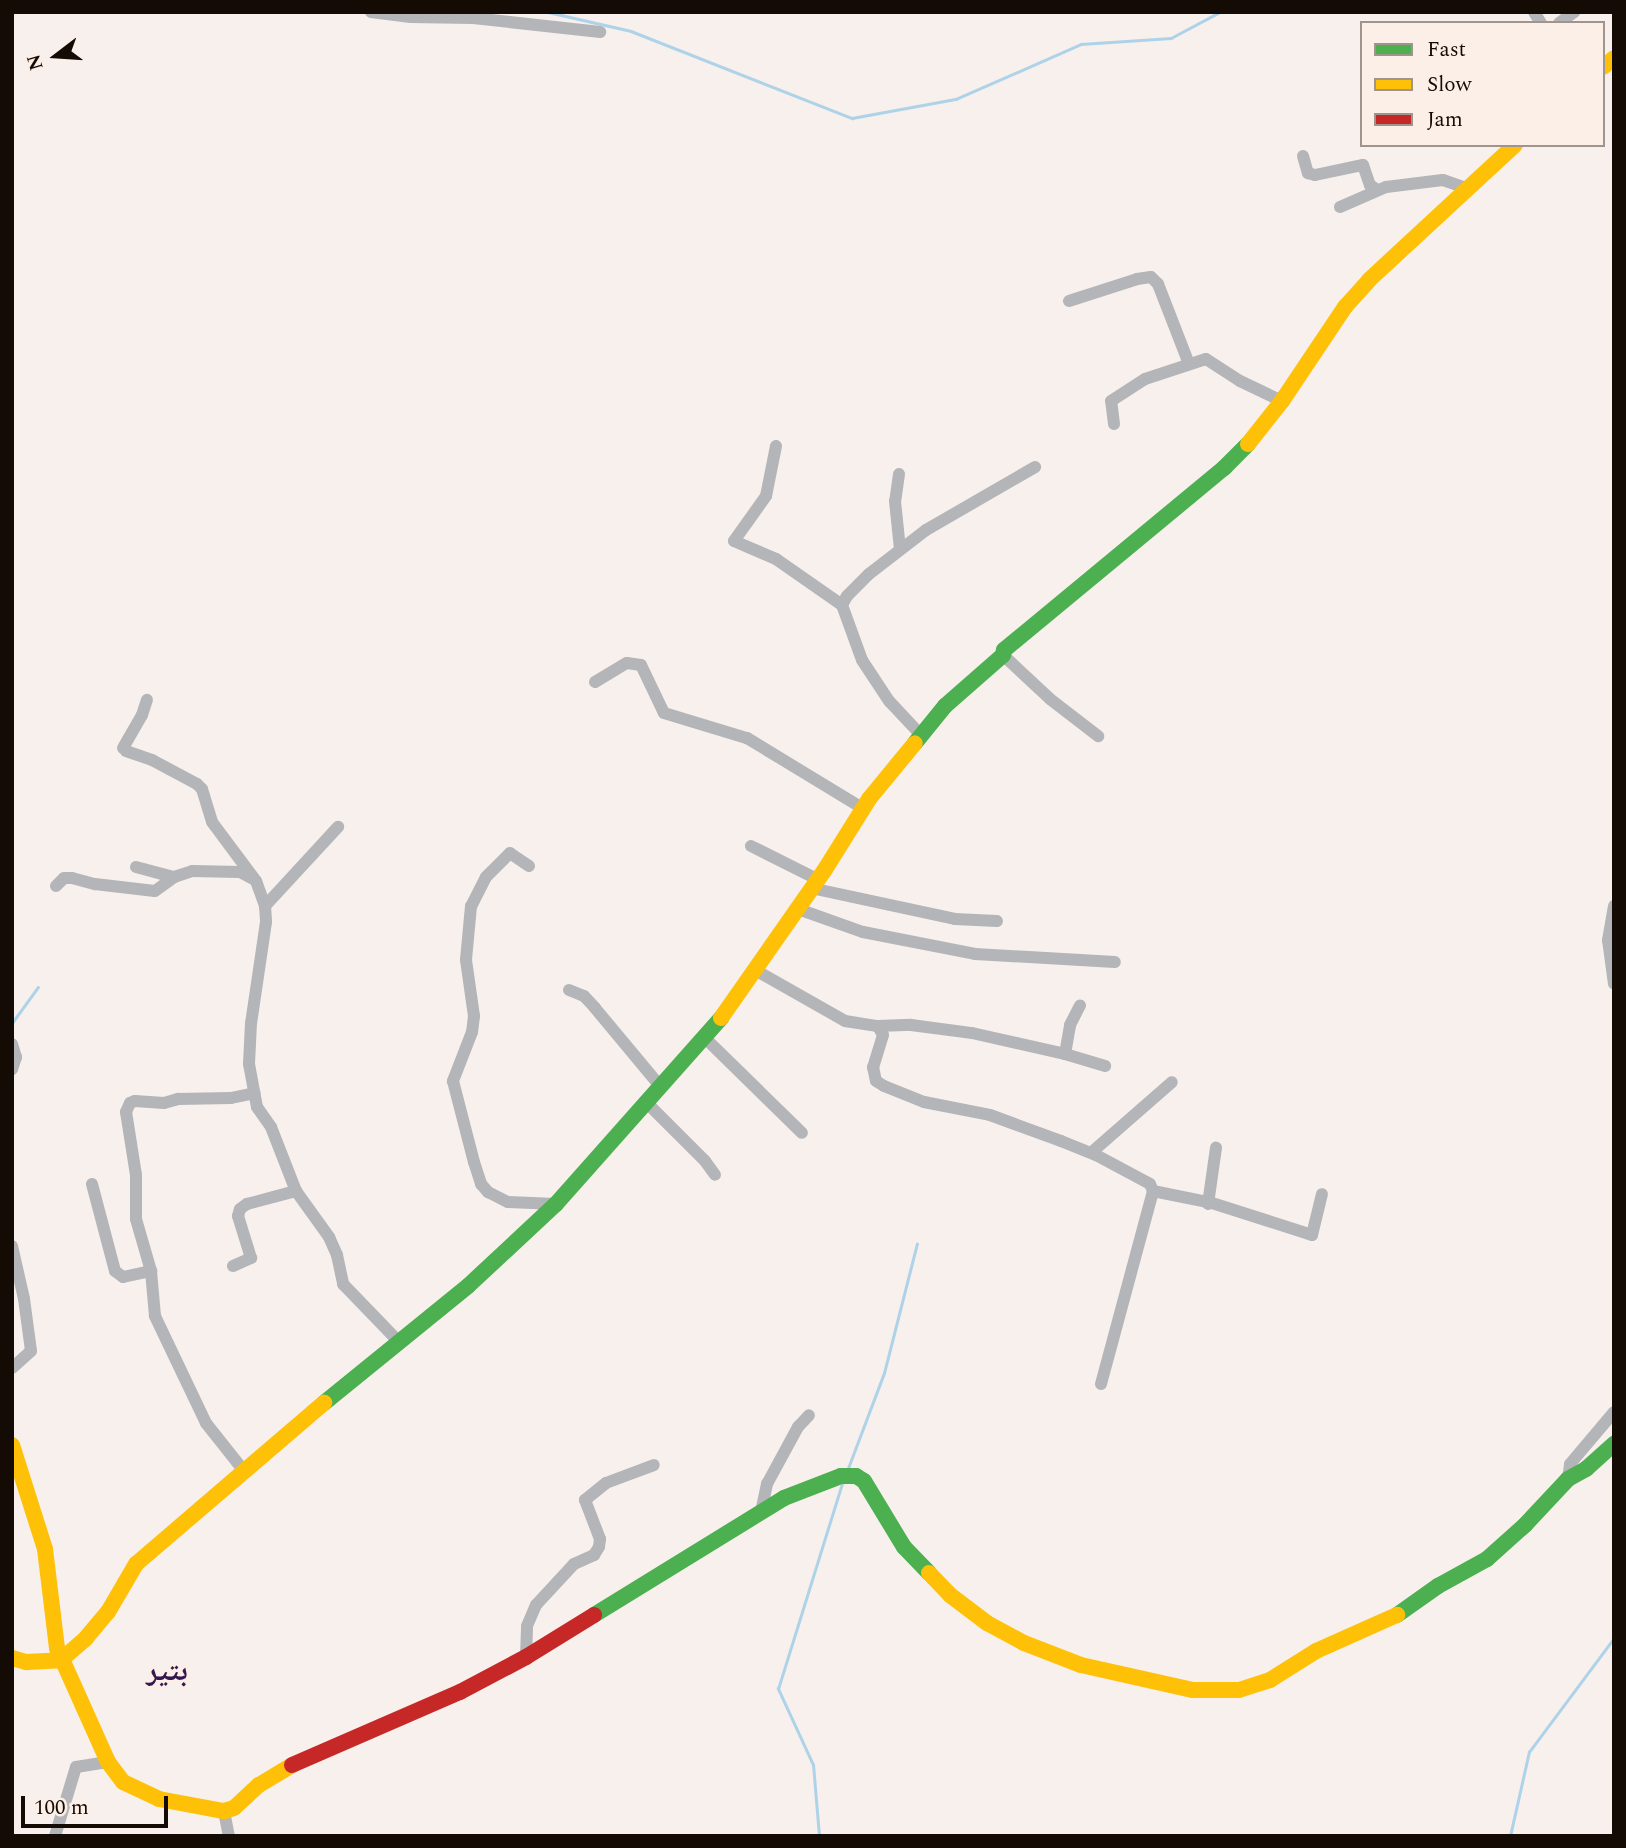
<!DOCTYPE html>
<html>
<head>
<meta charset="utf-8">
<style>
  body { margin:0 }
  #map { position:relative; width:1626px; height:1848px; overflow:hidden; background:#f7f0ec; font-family:Spectral,"Noto Naskh Arabic",serif }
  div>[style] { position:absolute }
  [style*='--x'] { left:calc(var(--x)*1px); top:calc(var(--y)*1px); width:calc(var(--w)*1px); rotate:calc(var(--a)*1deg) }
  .stream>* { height:2.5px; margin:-1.25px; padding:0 1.25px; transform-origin:1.25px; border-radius:1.25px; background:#aed3e9 }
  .street>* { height:12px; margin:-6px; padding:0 6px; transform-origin:6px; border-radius:6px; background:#b4b5b8 }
  .fast>* { height:16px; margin:-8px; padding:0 8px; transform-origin:8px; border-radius:8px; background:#4caf50 }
  .slow>* { height:16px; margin:-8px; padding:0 8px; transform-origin:8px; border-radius:8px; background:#ffc107 }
  .jam>* { height:16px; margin:-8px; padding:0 8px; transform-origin:8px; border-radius:8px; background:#c62828 }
  span { translate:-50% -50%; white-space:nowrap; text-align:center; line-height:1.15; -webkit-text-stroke:6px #fcefe7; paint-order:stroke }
  .quarter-label { font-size:30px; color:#351851; font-weight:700 }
  .frame { position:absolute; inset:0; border:14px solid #150b05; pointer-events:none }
  .legend { position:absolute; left:1360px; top:21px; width:245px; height:126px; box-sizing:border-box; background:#fcefe7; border:2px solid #a0948d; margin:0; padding:9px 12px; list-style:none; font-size:21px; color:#150b05 }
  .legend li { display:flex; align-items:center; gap:14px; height:35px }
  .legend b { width:35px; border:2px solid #a0948d }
  .north { position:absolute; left:21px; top:21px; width:70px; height:70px; -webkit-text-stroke:5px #fcefe7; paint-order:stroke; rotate:253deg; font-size:19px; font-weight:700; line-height:28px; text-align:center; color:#150b05 }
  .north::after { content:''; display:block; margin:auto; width:24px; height:32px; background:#150b05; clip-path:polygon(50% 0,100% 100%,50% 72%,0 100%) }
  .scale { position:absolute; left:21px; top:1796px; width:147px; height:32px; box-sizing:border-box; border:4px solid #150b05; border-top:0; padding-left:9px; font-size:21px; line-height:24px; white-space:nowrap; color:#150b05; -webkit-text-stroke:5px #fcefe7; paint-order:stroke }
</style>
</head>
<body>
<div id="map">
  <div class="stream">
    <i style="--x:548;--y:12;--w:85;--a:12.9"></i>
    <i style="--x:631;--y:31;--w:238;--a:21.5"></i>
    <i style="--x:852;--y:118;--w:106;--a:-10.4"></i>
    <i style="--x:956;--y:99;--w:137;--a:-23.7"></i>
    <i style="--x:1081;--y:44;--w:90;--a:-3.8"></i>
    <i style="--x:1171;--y:38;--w:55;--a:-28"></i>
    <i style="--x:12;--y:1023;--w:44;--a:-54.2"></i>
    <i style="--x:847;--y:1471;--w:105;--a:-69.3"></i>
    <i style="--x:884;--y:1373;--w:133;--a:-75.7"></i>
    <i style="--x:819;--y:1836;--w:71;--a:-94.8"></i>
    <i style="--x:813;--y:1765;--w:84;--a:-114.7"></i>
    <i style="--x:778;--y:1689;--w:215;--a:-72.7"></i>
    <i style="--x:1510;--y:1836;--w:86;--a:-77.3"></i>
    <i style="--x:1529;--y:1752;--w:142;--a:-53.3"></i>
  </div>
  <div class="street">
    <i style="--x:371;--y:12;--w:40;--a:7.1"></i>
    <i style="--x:411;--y:17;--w:62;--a:0.9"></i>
    <i style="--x:473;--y:18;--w:128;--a:6.3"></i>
    <i style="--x:1534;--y:12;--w:13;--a:58"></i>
    <i style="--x:1559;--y:23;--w:19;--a:-36"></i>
    <i style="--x:1303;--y:156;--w:18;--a:74"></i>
    <i style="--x:1308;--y:173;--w:7;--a:16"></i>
    <i style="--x:1315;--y:175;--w:49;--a:-11.8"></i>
    <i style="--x:1363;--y:165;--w:21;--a:71"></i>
    <i style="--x:1370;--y:185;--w:7;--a:34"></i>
    <i style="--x:1340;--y:207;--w:50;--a:-23.5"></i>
    <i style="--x:1386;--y:187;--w:57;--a:-7"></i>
    <i style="--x:1443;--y:180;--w:24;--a:19"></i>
    <i style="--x:1069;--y:301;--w:71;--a:-17.9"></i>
    <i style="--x:1137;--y:279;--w:14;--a:-8"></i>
    <i style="--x:1151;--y:277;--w:10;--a:45"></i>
    <i style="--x:1158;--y:284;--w:86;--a:68.8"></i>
    <i style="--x:1114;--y:424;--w:23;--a:-97"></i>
    <i style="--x:1111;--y:401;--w:40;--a:-32.9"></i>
    <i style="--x:1145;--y:379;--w:64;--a:-18.2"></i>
    <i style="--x:1206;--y:359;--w:40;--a:32.9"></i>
    <i style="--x:1240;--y:381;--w:47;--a:25.5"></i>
    <i style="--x:776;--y:446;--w:51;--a:101.3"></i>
    <i style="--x:766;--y:496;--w:55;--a:125.4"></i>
    <i style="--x:734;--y:541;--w:46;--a:23.2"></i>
    <i style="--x:776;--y:559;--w:80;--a:34.9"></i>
    <i style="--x:899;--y:474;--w:27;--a:98"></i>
    <i style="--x:895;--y:501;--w:48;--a:84.1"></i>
    <i style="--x:1003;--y:655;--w:64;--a:43.1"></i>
    <i style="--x:1050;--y:699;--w:61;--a:37.6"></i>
    <i style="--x:595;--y:682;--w:37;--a:-31"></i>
    <i style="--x:627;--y:663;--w:14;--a:8"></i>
    <i style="--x:641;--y:665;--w:53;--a:64.4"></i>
    <i style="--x:664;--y:713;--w:87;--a:16.8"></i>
    <i style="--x:747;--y:738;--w:137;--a:31.3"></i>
    <i style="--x:920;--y:734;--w:45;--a:-133.2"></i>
    <i style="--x:889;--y:701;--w:49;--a:-123.4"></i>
    <i style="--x:862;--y:660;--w:59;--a:-110"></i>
    <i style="--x:842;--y:605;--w:10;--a:-61"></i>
    <i style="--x:847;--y:596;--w:31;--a:-45"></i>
    <i style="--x:869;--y:574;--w:72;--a:-37.7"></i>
    <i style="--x:926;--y:530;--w:126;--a:-30"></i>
    <i style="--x:123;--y:748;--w:38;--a:-60"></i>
    <i style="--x:142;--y:715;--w:16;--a:-72"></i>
    <i style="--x:126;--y:751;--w:28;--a:19"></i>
    <i style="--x:152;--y:760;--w:51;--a:28.1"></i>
    <i style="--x:197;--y:784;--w:7;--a:45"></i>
    <i style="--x:202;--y:789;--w:34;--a:73"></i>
    <i style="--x:212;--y:822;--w:74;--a:53.3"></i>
    <i style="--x:256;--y:881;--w:27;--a:70"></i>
    <i style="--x:265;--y:906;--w:16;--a:86"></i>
    <i style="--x:266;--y:922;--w:102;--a:98.4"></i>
    <i style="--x:251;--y:1023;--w:41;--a:92.8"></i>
    <i style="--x:249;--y:1064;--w:44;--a:79.5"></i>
    <i style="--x:257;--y:1107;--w:24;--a:55"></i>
    <i style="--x:271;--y:1127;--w:69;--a:68.7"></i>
    <i style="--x:296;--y:1191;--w:57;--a:54.3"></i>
    <i style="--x:329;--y:1237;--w:20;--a:66"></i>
    <i style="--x:337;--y:1255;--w:30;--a:78"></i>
    <i style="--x:343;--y:1284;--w:81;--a:46"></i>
    <i style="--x:751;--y:846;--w:74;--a:26.6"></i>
    <i style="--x:529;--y:866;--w:23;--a:-146"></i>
    <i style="--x:510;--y:853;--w:34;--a:135"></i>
    <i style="--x:486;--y:877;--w:33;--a:117"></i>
    <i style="--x:471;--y:906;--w:54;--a:95.3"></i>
    <i style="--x:466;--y:960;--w:57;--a:81.9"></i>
    <i style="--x:474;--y:1016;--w:16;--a:97"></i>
    <i style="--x:472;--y:1032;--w:53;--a:111.2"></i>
    <i style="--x:453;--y:1081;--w:84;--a:75.5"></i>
    <i style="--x:474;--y:1162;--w:23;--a:72"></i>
    <i style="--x:481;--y:1184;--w:11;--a:49"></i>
    <i style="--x:488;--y:1192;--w:22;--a:27"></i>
    <i style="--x:508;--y:1202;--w:48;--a:2.4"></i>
    <i style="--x:136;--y:867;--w:39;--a:15"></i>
    <i style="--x:56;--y:886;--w:11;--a:-45"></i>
    <i style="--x:64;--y:878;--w:8;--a:0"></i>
    <i style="--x:72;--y:878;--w:24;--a:15"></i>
    <i style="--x:95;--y:884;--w:60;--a:6.7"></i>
    <i style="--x:155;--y:891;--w:24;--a:-36"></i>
    <i style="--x:174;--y:877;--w:19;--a:-18"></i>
    <i style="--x:192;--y:871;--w:48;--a:1.2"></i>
    <i style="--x:240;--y:872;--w:15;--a:28"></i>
    <i style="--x:811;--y:888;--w:147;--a:12.1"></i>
    <i style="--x:955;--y:919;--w:42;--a:2.7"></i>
    <i style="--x:265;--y:906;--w:108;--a:-47.3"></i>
    <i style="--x:1614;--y:906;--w:35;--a:100"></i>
    <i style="--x:1608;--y:940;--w:44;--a:82.2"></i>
    <i style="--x:798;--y:909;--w:69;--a:19.5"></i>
    <i style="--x:863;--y:932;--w:114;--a:11.1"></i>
    <i style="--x:975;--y:954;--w:140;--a:3.3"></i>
    <i style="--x:755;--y:970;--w:103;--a:29.5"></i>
    <i style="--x:845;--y:1021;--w:33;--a:9"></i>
    <i style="--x:878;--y:1026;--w:33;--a:-2"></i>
    <i style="--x:911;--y:1025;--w:62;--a:7.5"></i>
    <i style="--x:972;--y:1033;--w:95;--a:12.7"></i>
    <i style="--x:1065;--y:1054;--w:42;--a:16.7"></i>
    <i style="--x:569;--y:990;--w:16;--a:22"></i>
    <i style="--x:584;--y:996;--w:16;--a:47"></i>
    <i style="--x:595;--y:1008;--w:102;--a:50.2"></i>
    <i style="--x:878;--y:1026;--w:10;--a:61"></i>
    <i style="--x:883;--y:1035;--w:34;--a:107"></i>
    <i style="--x:873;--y:1067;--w:14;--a:78"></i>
    <i style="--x:876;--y:1081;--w:9;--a:32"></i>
    <i style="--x:884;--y:1086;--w:43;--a:21.8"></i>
    <i style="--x:924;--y:1102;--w:67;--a:11.1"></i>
    <i style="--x:990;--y:1115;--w:76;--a:20.1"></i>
    <i style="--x:1061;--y:1141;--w:38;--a:22"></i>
    <i style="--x:1096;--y:1155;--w:61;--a:28.2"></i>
    <i style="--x:1150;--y:1184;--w:8;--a:67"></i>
    <i style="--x:1153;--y:1191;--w:60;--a:11.5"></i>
    <i style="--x:1212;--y:1203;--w:105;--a:17.7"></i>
    <i style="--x:1312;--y:1235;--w:42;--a:-76.3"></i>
    <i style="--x:704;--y:1037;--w:137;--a:44.4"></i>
    <i style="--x:12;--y:1044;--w:14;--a:73"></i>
    <i style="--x:16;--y:1057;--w:13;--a:108"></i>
    <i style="--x:1065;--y:1054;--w:29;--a:-80"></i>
    <i style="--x:1070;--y:1025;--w:22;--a:-63"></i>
    <i style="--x:645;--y:1101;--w:85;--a:45"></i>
    <i style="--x:705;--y:1161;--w:17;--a:54"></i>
    <i style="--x:1092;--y:1152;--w:106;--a:-41.2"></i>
    <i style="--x:92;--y:1184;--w:90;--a:75.2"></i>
    <i style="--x:115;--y:1271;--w:10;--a:37"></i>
    <i style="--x:123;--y:1277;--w:29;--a:-12"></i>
    <i style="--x:1208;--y:1204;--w:57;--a:-81.9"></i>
    <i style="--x:12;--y:1246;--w:54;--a:77.2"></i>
    <i style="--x:24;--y:1299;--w:52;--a:82.3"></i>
    <i style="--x:31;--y:1351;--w:25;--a:138"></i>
    <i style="--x:233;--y:1266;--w:20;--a:-24"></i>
    <i style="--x:251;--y:1258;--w:44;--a:-107.2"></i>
    <i style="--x:238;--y:1216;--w:7;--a:-74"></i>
    <i style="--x:240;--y:1209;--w:9;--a:-36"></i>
    <i style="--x:247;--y:1204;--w:51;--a:-14.9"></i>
    <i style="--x:1101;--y:1384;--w:200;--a:-74.9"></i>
    <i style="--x:244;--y:1471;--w:61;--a:-128.4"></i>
    <i style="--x:206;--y:1423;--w:119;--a:-115.5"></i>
    <i style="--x:155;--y:1316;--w:45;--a:-95.1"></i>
    <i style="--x:151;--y:1271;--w:54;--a:-106.1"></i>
    <i style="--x:136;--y:1219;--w:44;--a:-90"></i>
    <i style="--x:136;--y:1175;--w:64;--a:-99"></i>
    <i style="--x:126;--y:1112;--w:10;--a:-66"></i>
    <i style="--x:130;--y:1103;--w:5;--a:-22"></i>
    <i style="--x:135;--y:1101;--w:29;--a:4"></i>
    <i style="--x:164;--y:1103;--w:15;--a:-16"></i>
    <i style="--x:178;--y:1099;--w:53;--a:-1.1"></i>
    <i style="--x:231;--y:1098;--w:24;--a:-12"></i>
    <i style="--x:1568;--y:1479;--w:15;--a:-82"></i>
    <i style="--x:1570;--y:1464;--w:68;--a:-49.8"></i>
    <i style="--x:761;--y:1512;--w:29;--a:-78"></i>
    <i style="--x:767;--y:1484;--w:65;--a:-61.5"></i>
    <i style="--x:798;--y:1427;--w:16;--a:-47"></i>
    <i style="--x:526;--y:1657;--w:31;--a:-88"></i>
    <i style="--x:527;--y:1626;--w:23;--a:-67"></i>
    <i style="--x:536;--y:1605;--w:56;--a:-47.2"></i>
    <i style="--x:574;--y:1564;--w:22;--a:-24"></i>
    <i style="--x:594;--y:1555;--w:9;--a:-58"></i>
    <i style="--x:599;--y:1547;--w:8;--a:-83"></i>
    <i style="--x:600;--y:1539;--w:42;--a:-111"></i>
    <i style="--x:585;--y:1500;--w:27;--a:-39"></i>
    <i style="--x:606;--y:1483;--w:51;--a:-20.6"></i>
    <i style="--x:224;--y:1811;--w:25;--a:79"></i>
    <i style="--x:55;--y:1836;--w:72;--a:-73.1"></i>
    <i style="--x:76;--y:1767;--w:32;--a:-9"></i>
  </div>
  <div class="fast">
    <i style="--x:915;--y:743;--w:48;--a:-51"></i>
    <i style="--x:945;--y:706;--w:77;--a:-41.3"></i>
    <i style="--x:1003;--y:655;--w:5;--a:-79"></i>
    <i style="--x:1004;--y:650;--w:286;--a:-39.6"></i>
    <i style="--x:1224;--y:468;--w:34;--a:-45"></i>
    <i style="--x:324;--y:1403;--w:186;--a:-39.1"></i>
    <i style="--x:468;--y:1286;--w:120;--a:-43"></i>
    <i style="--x:556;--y:1204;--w:249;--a:-48.4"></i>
    <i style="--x:594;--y:1615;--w:223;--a:-31.6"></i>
    <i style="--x:784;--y:1498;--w:61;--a:-21.1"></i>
    <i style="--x:841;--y:1476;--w:15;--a:0"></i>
    <i style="--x:856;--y:1476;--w:9;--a:32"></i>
    <i style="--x:864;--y:1481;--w:77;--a:58.8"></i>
    <i style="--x:904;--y:1547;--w:36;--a:46"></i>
    <i style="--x:1397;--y:1615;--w:50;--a:-35.3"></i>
    <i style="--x:1438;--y:1586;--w:56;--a:-28.9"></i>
    <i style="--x:1487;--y:1559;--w:51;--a:-41.8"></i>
    <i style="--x:1525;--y:1525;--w:63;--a:-46.9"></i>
    <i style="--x:1568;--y:1479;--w:21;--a:-29"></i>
    <i style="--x:1586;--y:1469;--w:38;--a:-42"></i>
  </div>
  <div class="slow">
    <i style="--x:1603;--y:67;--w:14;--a:-39"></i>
    <i style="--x:1248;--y:444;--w:55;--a:-51.7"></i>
    <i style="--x:1282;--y:401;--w:113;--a:-56.2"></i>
    <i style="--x:1345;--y:307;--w:36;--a:-48"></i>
    <i style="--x:1369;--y:280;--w:199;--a:-42.8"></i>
    <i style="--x:721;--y:1018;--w:179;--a:-55"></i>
    <i style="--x:824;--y:871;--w:85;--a:-58"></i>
    <i style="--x:869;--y:799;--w:72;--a:-50.6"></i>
    <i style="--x:12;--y:1445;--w:109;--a:72.4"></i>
    <i style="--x:45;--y:1549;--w:100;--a:83.1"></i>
    <i style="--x:57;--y:1648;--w:125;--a:65.9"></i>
    <i style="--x:108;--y:1762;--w:25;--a:53"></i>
    <i style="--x:123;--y:1782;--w:40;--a:25"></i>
    <i style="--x:159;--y:1799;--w:66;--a:10.5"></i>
    <i style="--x:224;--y:1811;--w:10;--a:-17"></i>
    <i style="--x:234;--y:1808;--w:34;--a:-43"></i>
    <i style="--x:259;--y:1785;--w:39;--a:-31"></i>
    <i style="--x:929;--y:1573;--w:30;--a:46"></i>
    <i style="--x:950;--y:1595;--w:46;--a:37.1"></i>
    <i style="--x:987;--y:1623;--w:42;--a:28.4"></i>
    <i style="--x:1024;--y:1643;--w:61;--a:21.1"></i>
    <i style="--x:1081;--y:1665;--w:115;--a:12.6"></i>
    <i style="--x:1193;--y:1690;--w:46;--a:0"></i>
    <i style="--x:1239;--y:1690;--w:33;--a:-18"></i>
    <i style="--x:1270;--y:1680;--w:54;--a:-32.2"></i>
    <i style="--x:1316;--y:1651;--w:89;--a:-24"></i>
    <i style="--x:12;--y:1658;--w:15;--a:16"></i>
    <i style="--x:26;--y:1662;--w:35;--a:-3"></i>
    <i style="--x:61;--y:1660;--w:33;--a:-41"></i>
    <i style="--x:86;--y:1638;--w:34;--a:-50"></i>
    <i style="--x:108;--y:1612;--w:56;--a:-59.7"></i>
    <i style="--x:136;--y:1564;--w:248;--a:-40.6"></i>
  </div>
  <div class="jam">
    <i style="--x:292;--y:1765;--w:183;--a:-23.5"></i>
    <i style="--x:460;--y:1692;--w:75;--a:-27.9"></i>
    <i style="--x:526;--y:1657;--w:80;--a:-31.7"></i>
  </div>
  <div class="quarter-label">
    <span style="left:167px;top:1671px">بتير</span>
  </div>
  <div class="frame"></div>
  <ul class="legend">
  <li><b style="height:9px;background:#4caf50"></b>Fast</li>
  <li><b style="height:9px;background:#ffc107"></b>Slow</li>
  <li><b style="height:9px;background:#c62828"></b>Jam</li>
  </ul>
  <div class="north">N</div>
  <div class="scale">100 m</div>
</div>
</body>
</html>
